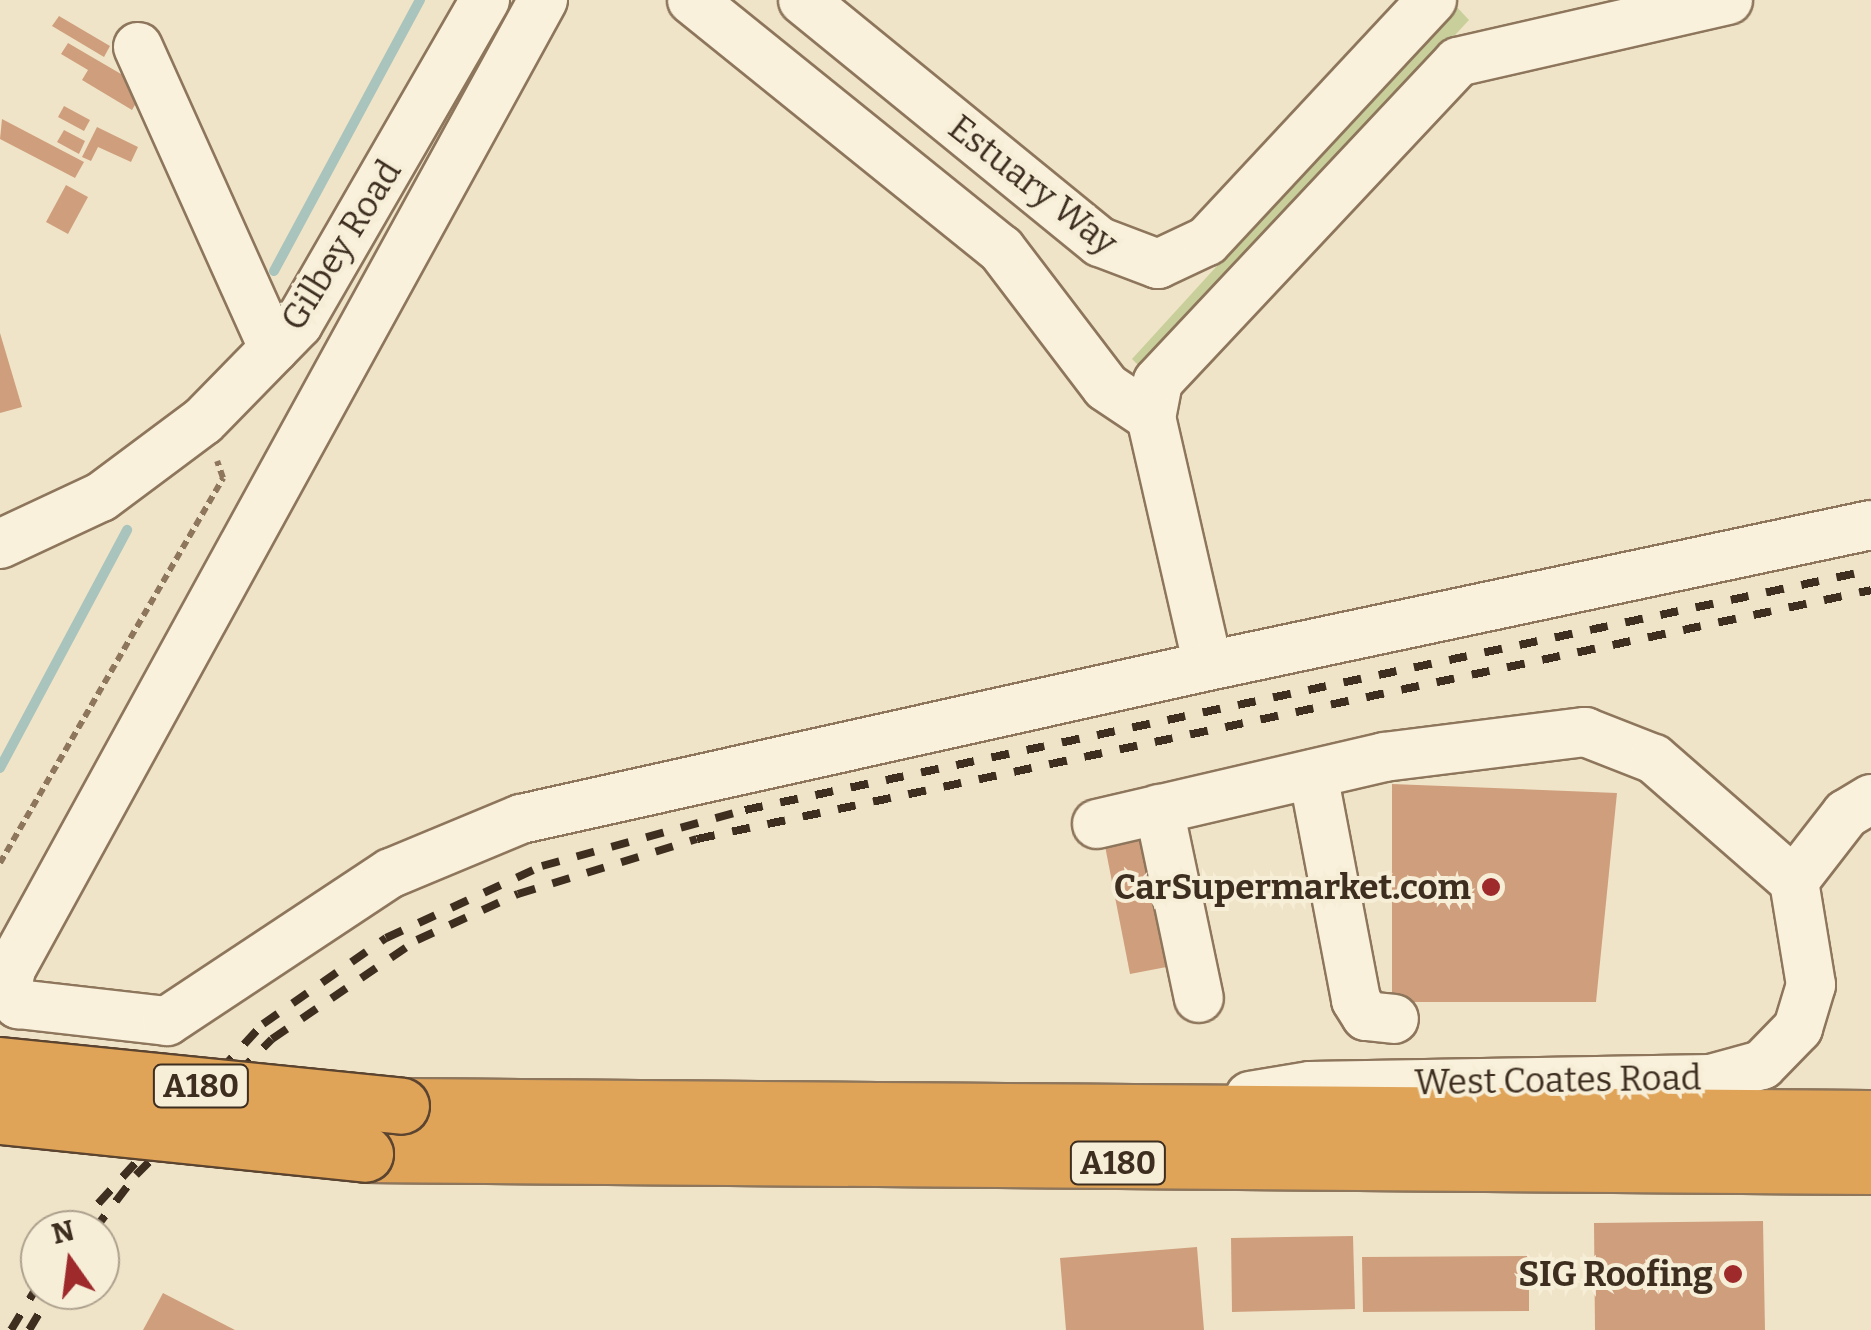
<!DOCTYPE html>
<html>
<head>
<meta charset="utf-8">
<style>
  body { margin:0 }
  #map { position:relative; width:1871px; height:1330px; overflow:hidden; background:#f0e4c8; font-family:Bitter,serif }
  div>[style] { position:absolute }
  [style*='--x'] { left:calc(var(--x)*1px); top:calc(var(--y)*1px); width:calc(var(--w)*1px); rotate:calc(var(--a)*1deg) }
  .green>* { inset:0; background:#c9cf9b }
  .stream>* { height:10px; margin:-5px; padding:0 5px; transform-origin:5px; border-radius:5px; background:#a9c4bc }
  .building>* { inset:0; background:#cf9f7d }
  .path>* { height:6px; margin-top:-3px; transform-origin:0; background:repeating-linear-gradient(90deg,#8d765c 0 8px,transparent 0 13px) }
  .roads { filter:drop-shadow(2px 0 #8d765c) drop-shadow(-2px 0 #8d765c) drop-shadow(0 2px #8d765c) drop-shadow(0 -2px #8d765c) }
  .minor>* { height:48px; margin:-24px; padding:0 24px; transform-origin:24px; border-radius:24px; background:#faf1dc }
  .highway>* { height:55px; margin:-27.5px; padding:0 27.5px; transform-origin:27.5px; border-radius:27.5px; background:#e0a458 }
  .rail>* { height:8px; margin-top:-4px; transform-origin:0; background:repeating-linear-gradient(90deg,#3d2e20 0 18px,transparent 0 36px) }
  .bridges { filter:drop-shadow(2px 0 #5b4430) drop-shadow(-2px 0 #5b4430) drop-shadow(0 2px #5b4430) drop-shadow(0 -2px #5b4430) }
  .highway-bridge>* { height:55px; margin:-27.5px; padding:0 27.5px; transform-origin:27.5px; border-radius:27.5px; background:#e0a458 }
  .dots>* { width:28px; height:28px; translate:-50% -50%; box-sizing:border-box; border:5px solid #f7eed8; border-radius:50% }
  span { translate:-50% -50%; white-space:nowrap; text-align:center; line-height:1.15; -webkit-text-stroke:8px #f7eed8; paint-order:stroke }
  .shield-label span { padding:2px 8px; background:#f7eed8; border:2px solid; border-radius:8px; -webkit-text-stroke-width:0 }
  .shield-label { font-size:32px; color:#3d2e20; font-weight:700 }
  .street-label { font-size:35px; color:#3d2e20 }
  .poi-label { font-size:35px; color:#3d2e20; font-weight:700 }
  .right { translate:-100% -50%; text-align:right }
  .north { position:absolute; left:20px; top:1210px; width:100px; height:100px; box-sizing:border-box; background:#f7eed8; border:2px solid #ada18e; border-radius:50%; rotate:346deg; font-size:28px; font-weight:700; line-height:40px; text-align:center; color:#3d2e20 }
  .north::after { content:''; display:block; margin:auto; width:35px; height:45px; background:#9e2a2b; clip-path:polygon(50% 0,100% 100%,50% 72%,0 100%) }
</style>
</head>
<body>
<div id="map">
  <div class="green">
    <i style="clip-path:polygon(1455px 5px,1469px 20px,1144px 371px,1132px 359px)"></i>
  </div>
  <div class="stream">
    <i style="--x:274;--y:271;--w:308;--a:-61.7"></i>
    <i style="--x:0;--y:768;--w:270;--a:-61.9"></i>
  </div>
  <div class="building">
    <i style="clip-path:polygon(59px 16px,110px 46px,104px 57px,52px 26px)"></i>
    <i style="clip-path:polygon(68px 43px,145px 88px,132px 110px,82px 80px,88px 70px,61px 54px)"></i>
    <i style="clip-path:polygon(64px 106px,90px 120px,84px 131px,58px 117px)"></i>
    <i style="clip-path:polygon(2px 119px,84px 162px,75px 178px,0 139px)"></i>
    <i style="clip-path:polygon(97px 127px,138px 147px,131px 162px,98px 147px,91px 161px,82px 157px)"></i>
    <i style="clip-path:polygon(64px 130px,85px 141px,79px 154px,57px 142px)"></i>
    <i style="clip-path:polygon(66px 185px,88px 197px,68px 234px,46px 222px)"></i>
    <i style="clip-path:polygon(0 333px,22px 407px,0 413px)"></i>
    <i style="clip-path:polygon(1392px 784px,1617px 793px,1596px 1002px,1392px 1002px)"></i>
    <i style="clip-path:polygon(1153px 837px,1177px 965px,1130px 974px,1105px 846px)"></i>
    <i style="clip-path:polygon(1763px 1221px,1765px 1330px,1595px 1330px,1594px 1223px)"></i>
    <i style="clip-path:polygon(1353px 1236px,1355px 1309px,1232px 1312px,1231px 1238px)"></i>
    <i style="clip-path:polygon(1197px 1247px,1204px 1330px,1066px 1330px,1060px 1258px)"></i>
    <i style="clip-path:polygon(1529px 1256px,1529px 1311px,1363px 1312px,1362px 1257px)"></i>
    <i style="clip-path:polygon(163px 1293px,235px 1330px,143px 1330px)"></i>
  </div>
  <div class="path">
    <i style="--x:0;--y:863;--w:445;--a:-59.9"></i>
    <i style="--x:223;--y:478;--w:18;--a:-109"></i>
  </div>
  <div class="roads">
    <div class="minor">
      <i style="--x:543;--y:0;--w:1105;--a:118.77"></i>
      <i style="--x:11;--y:969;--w:20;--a:101"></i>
      <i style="--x:7;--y:989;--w:19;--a:54"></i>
      <i style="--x:18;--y:1004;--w:150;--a:6.5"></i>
      <i style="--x:167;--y:1021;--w:268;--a:-33.5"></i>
      <i style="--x:391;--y:873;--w:141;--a:-22.6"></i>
      <i style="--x:521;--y:819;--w:704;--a:-12.56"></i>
      <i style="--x:692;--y:0;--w:397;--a:38.9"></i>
      <i style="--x:1001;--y:249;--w:173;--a:52.7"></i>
      <i style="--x:1106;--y:387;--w:54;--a:33.7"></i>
      <i style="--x:803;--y:0;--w:383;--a:39.2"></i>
      <i style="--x:1100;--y:242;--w:62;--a:20.8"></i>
      <i style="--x:1158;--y:264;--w:54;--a:-25.1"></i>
      <i style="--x:1207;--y:241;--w:330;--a:-47"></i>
      <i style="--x:1728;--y:0;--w:277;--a:167.1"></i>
      <i style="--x:1458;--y:62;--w:439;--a:133.2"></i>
      <i style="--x:1158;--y:382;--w:36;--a:101"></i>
      <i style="--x:1151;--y:417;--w:255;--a:77.1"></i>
      <i style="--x:1208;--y:666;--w:678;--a:-12.01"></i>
      <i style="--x:138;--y:47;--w:331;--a:65.8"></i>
      <i style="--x:0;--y:544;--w:111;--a:-25"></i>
      <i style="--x:101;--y:497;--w:127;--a:-36.7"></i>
      <i style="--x:203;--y:421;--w:136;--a:-45.6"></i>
      <i style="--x:298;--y:324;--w:374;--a:-60"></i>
      <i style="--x:1313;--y:774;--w:230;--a:79.2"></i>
      <i style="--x:1356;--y:1000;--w:19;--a:58"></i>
      <i style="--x:1366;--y:1016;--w:28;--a:6"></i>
      <i style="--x:1159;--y:809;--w:193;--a:78.1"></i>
      <i style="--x:1097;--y:824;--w:295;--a:-13.1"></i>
      <i style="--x:1384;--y:757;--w:203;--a:-7.1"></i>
      <i style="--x:1585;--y:732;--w:74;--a:21.4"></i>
      <i style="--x:1654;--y:759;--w:186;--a:41.1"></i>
      <i style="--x:1250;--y:1096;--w:61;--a:-9.5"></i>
      <i style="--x:1310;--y:1086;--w:401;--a:-1"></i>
      <i style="--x:1711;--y:1079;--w:53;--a:-15.4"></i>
      <i style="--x:1762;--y:1065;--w:52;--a:-45.8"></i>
      <i style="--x:1798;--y:1028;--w:45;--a:-73.2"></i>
      <i style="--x:1811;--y:985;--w:105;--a:-99.3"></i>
      <i style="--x:1794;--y:881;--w:85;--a:-52.2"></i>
      <i style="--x:1846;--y:814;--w:29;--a:-31"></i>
    </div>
    <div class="highway">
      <i style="--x:401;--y:1106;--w:1470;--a:0.47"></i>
      <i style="--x:365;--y:1154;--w:1506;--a:0.46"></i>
    </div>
  </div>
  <div class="rail">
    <i style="--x:74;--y:1230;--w:280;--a:-47.5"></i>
    <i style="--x:263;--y:1024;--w:150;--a:-35"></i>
    <i style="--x:386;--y:938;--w:172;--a:-24.8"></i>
    <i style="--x:542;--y:866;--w:211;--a:-15.4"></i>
    <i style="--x:745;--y:810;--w:1151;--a:-12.03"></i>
    <i style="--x:94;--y:1230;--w:69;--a:-52.6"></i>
    <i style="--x:136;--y:1175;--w:192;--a:-45"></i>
    <i style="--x:272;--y:1039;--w:176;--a:-34.3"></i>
    <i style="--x:417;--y:940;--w:111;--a:-24.5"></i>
    <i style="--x:518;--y:894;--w:187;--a:-17.1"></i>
    <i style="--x:697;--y:839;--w:1200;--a:-11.97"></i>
    <i style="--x:11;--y:1330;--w:56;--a:-58.9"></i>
    <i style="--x:29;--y:1330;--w:47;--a:-59"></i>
  </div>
  <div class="bridges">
    <div class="highway-bridge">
      <i style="--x:0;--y:1065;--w:403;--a:5.8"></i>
      <i style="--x:0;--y:1116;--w:367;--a:5.9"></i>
    </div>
  </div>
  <div class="dots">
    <i style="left:1491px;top:887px;background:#9e2a2b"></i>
    <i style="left:1733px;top:1274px;background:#9e2a2b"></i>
  </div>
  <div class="shield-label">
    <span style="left:201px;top:1086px">A180</span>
    <span style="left:1118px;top:1163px">A180</span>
  </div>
  <div class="street-label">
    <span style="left:1033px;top:185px;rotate:38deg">Estuary Way</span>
    <span style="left:341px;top:245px;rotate:-58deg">Gilbey Road</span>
    <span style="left:1558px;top:1080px;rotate:-1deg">West Coates Road</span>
  </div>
  <div class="poi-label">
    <span class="right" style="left:1471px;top:887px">CarSupermarket.com</span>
    <span class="right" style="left:1713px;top:1274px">SIG Roofing</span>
  </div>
  <div class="north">N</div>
</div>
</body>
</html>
